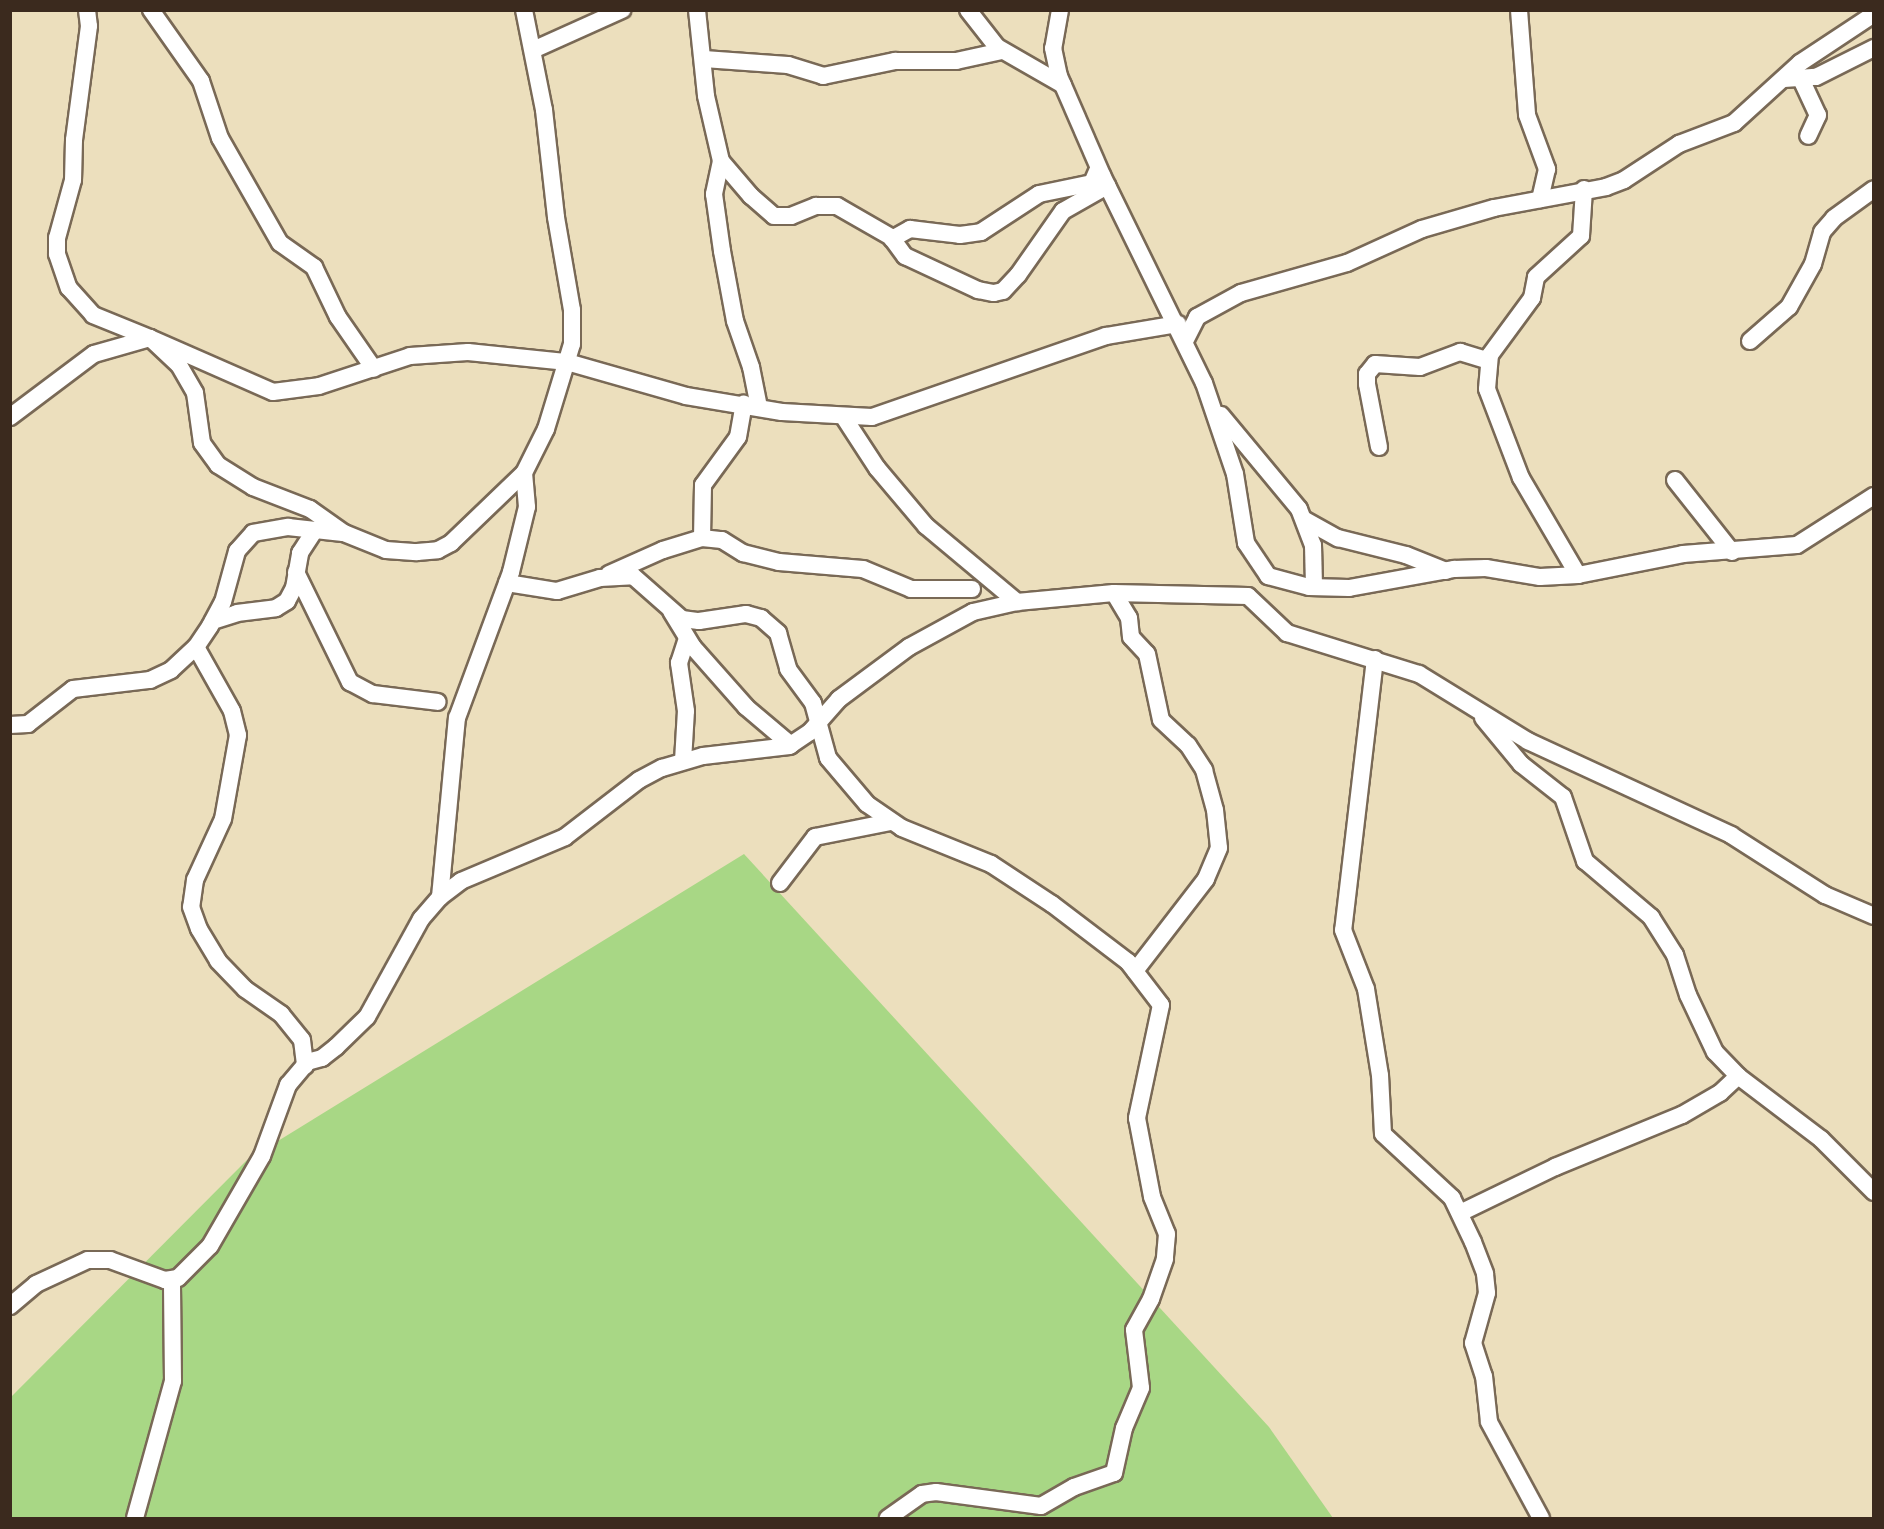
<!DOCTYPE html>
<html>
<head>
<meta charset="utf-8">
<style>
  body { margin:0 }
  #map { position:relative; width:1884px; height:1529px; overflow:hidden; background:#ecdfbd; font-family:"Old Standard TT",serif }
  div>[style] { position:absolute }
  [style*='--x'] { left:calc(var(--x)*1px); top:calc(var(--y)*1px); width:calc(var(--w)*1px); rotate:calc(var(--a)*1deg) }
  .green>* { inset:0; background:#a8d785 }
  .roads { filter:drop-shadow(2px 0 #796956) drop-shadow(-2px 0 #796956) drop-shadow(0 2px #796956) drop-shadow(0 -2px #796956) }
  .street>* { height:16px; margin:-8px; padding:0 8px; transform-origin:8px; border-radius:8px; background:#fff }
  span { translate:-50% -50%; white-space:nowrap; text-align:center; line-height:1.15; -webkit-text-stroke:5px #fbf7ec; paint-order:stroke }
  .frame { position:absolute; inset:0; border:12px solid #3b2a1e; pointer-events:none }
</style>
</head>
<body>
<div id="map">
  <div class="green">
    <i style="clip-path:polygon(744px 854px,1269px 1427px,1333px 1518px,11px 1518px,11px 1397px,247px 1160px)"></i>
  </div>
  <div class="roads">
    <div class="street">
      <i style="--x:87;--y:10;--w:16;--a:83"></i>
      <i style="--x:89;--y:26;--w:115;--a:97.5"></i>
      <i style="--x:74;--y:140;--w:40;--a:91.4"></i>
      <i style="--x:73;--y:180;--w:60;--a:105.4"></i>
      <i style="--x:57;--y:238;--w:16;--a:90"></i>
      <i style="--x:57;--y:254;--w:36;--a:71"></i>
      <i style="--x:69;--y:288;--w:36;--a:48"></i>
      <i style="--x:93;--y:315;--w:61;--a:22"></i>
      <i style="--x:150;--y:338;--w:40;--a:43"></i>
      <i style="--x:179;--y:365;--w:32;--a:60"></i>
      <i style="--x:195;--y:393;--w:50;--a:82"></i>
      <i style="--x:202;--y:443;--w:27;--a:54"></i>
      <i style="--x:218;--y:465;--w:41;--a:32.2"></i>
      <i style="--x:253;--y:487;--w:61;--a:21.1"></i>
      <i style="--x:310;--y:509;--w:42;--a:35.2"></i>
      <i style="--x:344;--y:533;--w:45;--a:22"></i>
      <i style="--x:386;--y:550;--w:31;--a:4"></i>
      <i style="--x:417;--y:552;--w:21;--a:-5"></i>
      <i style="--x:438;--y:550;--w:15;--a:-28"></i>
      <i style="--x:451;--y:543;--w:101;--a:-43.8"></i>
      <i style="--x:524;--y:473;--w:49;--a:-63.4"></i>
      <i style="--x:546;--y:429;--w:89;--a:-73"></i>
      <i style="--x:572;--y:344;--w:34;--a:-90"></i>
      <i style="--x:572;--y:310;--w:94;--a:-99.8"></i>
      <i style="--x:556;--y:217;--w:108;--a:-96.4"></i>
      <i style="--x:544;--y:110;--w:102;--a:-101.3"></i>
      <i style="--x:151;--y:10;--w:87;--a:54.8"></i>
      <i style="--x:201;--y:81;--w:60;--a:71.6"></i>
      <i style="--x:220;--y:138;--w:121;--a:60.3"></i>
      <i style="--x:280;--y:243;--w:42;--a:35.2"></i>
      <i style="--x:314;--y:267;--w:55;--a:64.4"></i>
      <i style="--x:338;--y:317;--w:63;--a:55.3"></i>
      <i style="--x:697;--y:10;--w:86;--a:84"></i>
      <i style="--x:706;--y:96;--w:67;--a:77"></i>
      <i style="--x:721;--y:161;--w:34;--a:102"></i>
      <i style="--x:714;--y:194;--w:58;--a:82"></i>
      <i style="--x:722;--y:251;--w:71;--a:79.5"></i>
      <i style="--x:735;--y:321;--w:49;--a:70.8"></i>
      <i style="--x:751;--y:367;--w:41;--a:78.7"></i>
      <i style="--x:968;--y:10;--w:47;--a:51.9"></i>
      <i style="--x:997;--y:47;--w:76;--a:29.9"></i>
      <i style="--x:1060;--y:10;--w:39;--a:100"></i>
      <i style="--x:1053;--y:48;--w:29;--a:78"></i>
      <i style="--x:1059;--y:76;--w:108;--a:66.5"></i>
      <i style="--x:1102;--y:175;--w:232;--a:63.9"></i>
      <i style="--x:1204;--y:383;--w:96;--a:71.2"></i>
      <i style="--x:1235;--y:474;--w:70;--a:80.9"></i>
      <i style="--x:1246;--y:543;--w:40;--a:56"></i>
      <i style="--x:1268;--y:576;--w:42;--a:15"></i>
      <i style="--x:1309;--y:587;--w:40;--a:1.4"></i>
      <i style="--x:1349;--y:588;--w:107;--a:-10.3"></i>
      <i style="--x:1454;--y:569;--w:32;--a:-2"></i>
      <i style="--x:1486;--y:568;--w:55;--a:9.5"></i>
      <i style="--x:1540;--y:577;--w:38;--a:-3"></i>
      <i style="--x:1578;--y:575;--w:107;--a:-11.3"></i>
      <i style="--x:1683;--y:554;--w:114;--a:-4.5"></i>
      <i style="--x:1797;--y:545;--w:91;--a:-32.5"></i>
      <i style="--x:1519;--y:10;--w:105;--a:85.6"></i>
      <i style="--x:1527;--y:115;--w:58;--a:69.7"></i>
      <i style="--x:1547;--y:169;--w:31;--a:103"></i>
      <i style="--x:533;--y:50;--w:98;--a:-24.2"></i>
      <i style="--x:704;--y:59;--w:84;--a:4.1"></i>
      <i style="--x:788;--y:65;--w:37;--a:17"></i>
      <i style="--x:823;--y:76;--w:74;--a:-11.8"></i>
      <i style="--x:895;--y:61;--w:61;--a:0"></i>
      <i style="--x:956;--y:61;--w:47;--a:-12.3"></i>
      <i style="--x:1784;--y:79;--w:32;--a:-4"></i>
      <i style="--x:1816;--y:77;--w:65;--a:-26.6"></i>
      <i style="--x:1801;--y:79;--w:40;--a:65"></i>
      <i style="--x:1818;--y:115;--w:23;--a:115"></i>
      <i style="--x:721;--y:161;--w:46;--a:49.4"></i>
      <i style="--x:751;--y:196;--w:30;--a:41"></i>
      <i style="--x:774;--y:216;--w:17;--a:0"></i>
      <i style="--x:791;--y:216;--w:27;--a:-22"></i>
      <i style="--x:816;--y:206;--w:21;--a:0"></i>
      <i style="--x:837;--y:206;--w:62;--a:29.9"></i>
      <i style="--x:891;--y:237;--w:24;--a:54"></i>
      <i style="--x:905;--y:256;--w:81;--a:25"></i>
      <i style="--x:978;--y:290;--w:16;--a:11"></i>
      <i style="--x:994;--y:293;--w:9;--a:-13"></i>
      <i style="--x:1003;--y:291;--w:22;--a:-47"></i>
      <i style="--x:1018;--y:275;--w:78;--a:-54.9"></i>
      <i style="--x:1063;--y:211;--w:51;--a:-29.6"></i>
      <i style="--x:892;--y:239;--w:21;--a:-29"></i>
      <i style="--x:910;--y:229;--w:50;--a:6.8"></i>
      <i style="--x:960;--y:235;--w:21;--a:-8"></i>
      <i style="--x:981;--y:232;--w:69;--a:-33.2"></i>
      <i style="--x:1039;--y:194;--w:54;--a:-11.7"></i>
      <i style="--x:1092;--y:183;--w:13;--a:-67"></i>
      <i style="--x:1185;--y:341;--w:27;--a:-63"></i>
      <i style="--x:1197;--y:317;--w:50;--a:-28.6"></i>
      <i style="--x:1241;--y:293;--w:110;--a:-15.8"></i>
      <i style="--x:1347;--y:263;--w:82;--a:-24.4"></i>
      <i style="--x:1422;--y:229;--w:75;--a:-16.3"></i>
      <i style="--x:1494;--y:208;--w:114;--a:-10.6"></i>
      <i style="--x:1606;--y:187;--w:19;--a:-21"></i>
      <i style="--x:1624;--y:180;--w:66;--a:-33.2"></i>
      <i style="--x:1679;--y:144;--w:59;--a:-20.9"></i>
      <i style="--x:1734;--y:123;--w:89;--a:-42.3"></i>
      <i style="--x:1800;--y:63;--w:89;--a:-33.5"></i>
      <i style="--x:1750;--y:341;--w:52;--a:-41.1"></i>
      <i style="--x:1789;--y:307;--w:49;--a:-60.8"></i>
      <i style="--x:1813;--y:264;--w:33;--a:-74"></i>
      <i style="--x:1822;--y:232;--w:18;--a:-49"></i>
      <i style="--x:1834;--y:218;--w:49;--a:-35.9"></i>
      <i style="--x:1221;--y:415;--w:122;--a:50.3"></i>
      <i style="--x:1299;--y:509;--w:39;--a:69"></i>
      <i style="--x:1313;--y:545;--w:42;--a:88.6"></i>
      <i style="--x:10;--y:417;--w:105;--a:-36.9"></i>
      <i style="--x:94;--y:354;--w:58;--a:-15.9"></i>
      <i style="--x:150;--y:338;--w:134;--a:23.7"></i>
      <i style="--x:273;--y:392;--w:46;--a:-7.4"></i>
      <i style="--x:319;--y:386;--w:96;--a:-18.2"></i>
      <i style="--x:410;--y:356;--w:58;--a:-3.9"></i>
      <i style="--x:468;--y:352;--w:100;--a:5.8"></i>
      <i style="--x:567;--y:362;--w:124;--a:15.9"></i>
      <i style="--x:686;--y:396;--w:97;--a:9.5"></i>
      <i style="--x:782;--y:412;--w:90;--a:3.2"></i>
      <i style="--x:872;--y:417;--w:248;--a:-19.1"></i>
      <i style="--x:1106;--y:336;--w:73;--a:-9.5"></i>
      <i style="--x:845;--y:419;--w:59;--a:56.9"></i>
      <i style="--x:877;--y:468;--w:76;--a:49.8"></i>
      <i style="--x:926;--y:526;--w:119;--a:39.9"></i>
      <i style="--x:1379;--y:447;--w:64;--a:-100.8"></i>
      <i style="--x:1367;--y:384;--w:10;--a:-90"></i>
      <i style="--x:1367;--y:374;--w:13;--a:-51"></i>
      <i style="--x:1375;--y:364;--w:45;--a:3.8"></i>
      <i style="--x:1420;--y:367;--w:43;--a:-20.6"></i>
      <i style="--x:1460;--y:352;--w:30;--a:17"></i>
      <i style="--x:1675;--y:480;--w:92;--a:51.6"></i>
      <i style="--x:1305;--y:520;--w:38;--a:29"></i>
      <i style="--x:1338;--y:538;--w:70;--a:14"></i>
      <i style="--x:1406;--y:555;--w:43;--a:21.8"></i>
      <i style="--x:702;--y:538;--w:53;--a:-88.9"></i>
      <i style="--x:703;--y:485;--w:59;--a:-53.9"></i>
      <i style="--x:738;--y:437;--w:34;--a:-80"></i>
      <i style="--x:296;--y:572;--w:123;--a:63.9"></i>
      <i style="--x:350;--y:682;--w:26;--a:28"></i>
      <i style="--x:373;--y:694;--w:65;--a:7"></i>
      <i style="--x:609;--y:574;--w:59;--a:-24"></i>
      <i style="--x:663;--y:550;--w:41;--a:-17.1"></i>
      <i style="--x:702;--y:538;--w:20;--a:6"></i>
      <i style="--x:722;--y:540;--w:25;--a:32"></i>
      <i style="--x:743;--y:553;--w:37;--a:14"></i>
      <i style="--x:779;--y:562;--w:84;--a:4.8"></i>
      <i style="--x:863;--y:569;--w:52;--a:22.6"></i>
      <i style="--x:911;--y:589;--w:61;--a:0"></i>
      <i style="--x:1578;--y:575;--w:113;--a:-120.4"></i>
      <i style="--x:1521;--y:478;--w:95;--a:-110.9"></i>
      <i style="--x:1487;--y:389;--w:34;--a:-85"></i>
      <i style="--x:1490;--y:355;--w:71;--a:-53.6"></i>
      <i style="--x:1532;--y:298;--w:21;--a:-79"></i>
      <i style="--x:1536;--y:277;--w:61;--a:-42.3"></i>
      <i style="--x:1581;--y:236;--w:47;--a:-86.3"></i>
      <i style="--x:507;--y:583;--w:51;--a:9.1"></i>
      <i style="--x:557;--y:591;--w:45;--a:-16.8"></i>
      <i style="--x:600;--y:578;--w:33;--a:-3"></i>
      <i style="--x:633;--y:576;--w:65;--a:41.3"></i>
      <i style="--x:682;--y:619;--w:17;--a:7"></i>
      <i style="--x:699;--y:621;--w:48;--a:-8.5"></i>
      <i style="--x:746;--y:614;--w:16;--a:15"></i>
      <i style="--x:761;--y:618;--w:23;--a:41"></i>
      <i style="--x:778;--y:633;--w:37;--a:74"></i>
      <i style="--x:788;--y:669;--w:42;--a:53.7"></i>
      <i style="--x:813;--y:703;--w:57;--a:74.7"></i>
      <i style="--x:828;--y:758;--w:60;--a:49.7"></i>
      <i style="--x:867;--y:804;--w:42;--a:34.4"></i>
      <i style="--x:902;--y:828;--w:96;--a:22"></i>
      <i style="--x:991;--y:864;--w:73;--a:33.3"></i>
      <i style="--x:1052;--y:904;--w:96;--a:37.3"></i>
      <i style="--x:1128;--y:962;--w:54;--a:52.5"></i>
      <i style="--x:1161;--y:1005;--w:116;--a:102"></i>
      <i style="--x:1137;--y:1118;--w:80;--a:79.2"></i>
      <i style="--x:1152;--y:1197;--w:40;--a:68"></i>
      <i style="--x:1167;--y:1234;--w:25;--a:95"></i>
      <i style="--x:1165;--y:1259;--w:42;--a:109.3"></i>
      <i style="--x:1151;--y:1299;--w:35;--a:119"></i>
      <i style="--x:1134;--y:1330;--w:58;--a:83.1"></i>
      <i style="--x:1141;--y:1388;--w:43;--a:113"></i>
      <i style="--x:1124;--y:1428;--w:46;--a:102.5"></i>
      <i style="--x:1114;--y:1473;--w:42;--a:160.7"></i>
      <i style="--x:1074;--y:1487;--w:38;--a:150"></i>
      <i style="--x:1041;--y:1506;--w:106;--a:-172.4"></i>
      <i style="--x:936;--y:1492;--w:14;--a:172"></i>
      <i style="--x:922;--y:1494;--w:42;--a:144.8"></i>
      <i style="--x:1114;--y:593;--w:29;--a:59"></i>
      <i style="--x:1129;--y:618;--w:19;--a:84"></i>
      <i style="--x:1131;--y:637;--w:23;--a:47"></i>
      <i style="--x:1147;--y:654;--w:67;--a:78"></i>
      <i style="--x:1161;--y:720;--w:37;--a:43"></i>
      <i style="--x:1188;--y:745;--w:30;--a:57"></i>
      <i style="--x:1204;--y:770;--w:41;--a:74.6"></i>
      <i style="--x:1215;--y:810;--w:38;--a:84"></i>
      <i style="--x:1219;--y:848;--w:34;--a:113"></i>
      <i style="--x:1206;--y:879;--w:116;--a:127.7"></i>
      <i style="--x:671;--y:611;--w:42;--a:58.6"></i>
      <i style="--x:693;--y:647;--w:80;--a:48.5"></i>
      <i style="--x:746;--y:707;--w:59;--a:40.2"></i>
      <i style="--x:213;--y:621;--w:25;--a:-18"></i>
      <i style="--x:237;--y:613;--w:39;--a:-7"></i>
      <i style="--x:276;--y:608;--w:13;--a:-32"></i>
      <i style="--x:287;--y:601;--w:15;--a:-62"></i>
      <i style="--x:294;--y:588;--w:36;--a:-80"></i>
      <i style="--x:300;--y:553;--w:27;--a:-57"></i>
      <i style="--x:196;--y:647;--w:73;--a:60.6"></i>
      <i style="--x:232;--y:711;--w:25;--a:76"></i>
      <i style="--x:238;--y:735;--w:85;--a:100.1"></i>
      <i style="--x:223;--y:819;--w:67;--a:114.7"></i>
      <i style="--x:195;--y:880;--w:27;--a:98"></i>
      <i style="--x:191;--y:907;--w:23;--a:70"></i>
      <i style="--x:199;--y:929;--w:37;--a:59"></i>
      <i style="--x:218;--y:961;--w:39;--a:46"></i>
      <i style="--x:245;--y:989;--w:44;--a:34.8"></i>
      <i style="--x:281;--y:1014;--w:33;--a:51"></i>
      <i style="--x:302;--y:1040;--w:26;--a:83"></i>
      <i style="--x:1375;--y:659;--w:273;--a:96.7"></i>
      <i style="--x:1343;--y:930;--w:63;--a:68.7"></i>
      <i style="--x:1366;--y:989;--w:87;--a:80.8"></i>
      <i style="--x:1380;--y:1075;--w:59;--a:87.1"></i>
      <i style="--x:1383;--y:1134;--w:94;--a:42.8"></i>
      <i style="--x:1452;--y:1198;--w:49;--a:64.5"></i>
      <i style="--x:1473;--y:1242;--w:34;--a:69"></i>
      <i style="--x:1485;--y:1274;--w:19;--a:84"></i>
      <i style="--x:1487;--y:1293;--w:52;--a:105.6"></i>
      <i style="--x:1473;--y:1343;--w:35;--a:72"></i>
      <i style="--x:1484;--y:1376;--w:46;--a:83.8"></i>
      <i style="--x:1489;--y:1422;--w:109;--a:61.6"></i>
      <i style="--x:1483;--y:718;--w:60;--a:50.4"></i>
      <i style="--x:1521;--y:764;--w:53;--a:38.2"></i>
      <i style="--x:1563;--y:797;--w:68;--a:71"></i>
      <i style="--x:1585;--y:861;--w:87;--a:40.3"></i>
      <i style="--x:1651;--y:917;--w:45;--a:57.7"></i>
      <i style="--x:1675;--y:955;--w:42;--a:72"></i>
      <i style="--x:1688;--y:995;--w:63;--a:64.7"></i>
      <i style="--x:1715;--y:1052;--w:33;--a:46"></i>
      <i style="--x:1738;--y:1076;--w:104;--a:37.2"></i>
      <i style="--x:1821;--y:1139;--w:75;--a:45"></i>
      <i style="--x:10;--y:725;--w:18;--a:-3"></i>
      <i style="--x:28;--y:724;--w:57;--a:-37.9"></i>
      <i style="--x:73;--y:689;--w:78;--a:-6.7"></i>
      <i style="--x:150;--y:680;--w:23;--a:-25"></i>
      <i style="--x:171;--y:670;--w:34;--a:-43"></i>
      <i style="--x:196;--y:647;--w:25;--a:-56"></i>
      <i style="--x:210;--y:626;--w:27;--a:-62"></i>
      <i style="--x:223;--y:602;--w:53;--a:-74.6"></i>
      <i style="--x:237;--y:551;--w:24;--a:-48"></i>
      <i style="--x:253;--y:533;--w:36;--a:-10"></i>
      <i style="--x:288;--y:527;--w:55;--a:6.2"></i>
      <i style="--x:683;--y:761;--w:50;--a:-86.6"></i>
      <i style="--x:686;--y:711;--w:49;--a:-98.3"></i>
      <i style="--x:679;--y:663;--w:26;--a:-72"></i>
      <i style="--x:780;--y:883;--w:58;--a:-52.7"></i>
      <i style="--x:815;--y:837;--w:76;--a:-11.3"></i>
      <i style="--x:440;--y:897;--w:180;--a:-84.6"></i>
      <i style="--x:457;--y:718;--w:156;--a:-69.7"></i>
      <i style="--x:511;--y:572;--w:67;--a:-76.2"></i>
      <i style="--x:527;--y:507;--w:34;--a:-95"></i>
      <i style="--x:1460;--y:1213;--w:106;--a:-25.8"></i>
      <i style="--x:1555;--y:1167;--w:137;--a:-22.3"></i>
      <i style="--x:1682;--y:1115;--w:44;--a:-30.1"></i>
      <i style="--x:1720;--y:1093;--w:25;--a:-43"></i>
      <i style="--x:10;--y:1306;--w:34;--a:-40"></i>
      <i style="--x:36;--y:1284;--w:57;--a:-24.8"></i>
      <i style="--x:88;--y:1260;--w:22;--a:0"></i>
      <i style="--x:110;--y:1260;--w:59;--a:20"></i>
      <i style="--x:165;--y:1280;--w:13;--a:-9"></i>
      <i style="--x:178;--y:1278;--w:45;--a:-45"></i>
      <i style="--x:210;--y:1246;--w:104;--a:-60"></i>
      <i style="--x:262;--y:1156;--w:76;--a:-69.9"></i>
      <i style="--x:288;--y:1085;--w:30;--a:-50"></i>
      <i style="--x:307;--y:1062;--w:16;--a:-15"></i>
      <i style="--x:322;--y:1058;--w:18;--a:-38"></i>
      <i style="--x:336;--y:1047;--w:43;--a:-44.1"></i>
      <i style="--x:367;--y:1017;--w:112;--a:-61.1"></i>
      <i style="--x:421;--y:919;--w:29;--a:-49"></i>
      <i style="--x:440;--y:897;--w:26;--a:-37"></i>
      <i style="--x:461;--y:881;--w:113;--a:-22.9"></i>
      <i style="--x:565;--y:837;--w:93;--a:-37.6"></i>
      <i style="--x:639;--y:780;--w:26;--a:-28"></i>
      <i style="--x:662;--y:768;--w:43;--a:-16.3"></i>
      <i style="--x:703;--y:756;--w:87;--a:-6.6"></i>
      <i style="--x:789;--y:746;--w:25;--a:-34"></i>
      <i style="--x:810;--y:732;--w:44;--a:-48.7"></i>
      <i style="--x:839;--y:699;--w:87;--a:-36.6"></i>
      <i style="--x:909;--y:647;--w:73;--a:-28.7"></i>
      <i style="--x:973;--y:612;--w:45;--a:-12.8"></i>
      <i style="--x:1017;--y:602;--w:97;--a:-5.3"></i>
      <i style="--x:1114;--y:593;--w:134;--a:1.3"></i>
      <i style="--x:1248;--y:596;--w:54;--a:43.5"></i>
      <i style="--x:1287;--y:633;--w:138;--a:17.3"></i>
      <i style="--x:1419;--y:674;--w:128;--a:31.6"></i>
      <i style="--x:1528;--y:741;--w:224;--a:24.8"></i>
      <i style="--x:1731;--y:835;--w:112;--a:32.6"></i>
      <i style="--x:1825;--y:895;--w:53;--a:23.2"></i>
      <i style="--x:135;--y:1518;--w:142;--a:-74.5"></i>
      <i style="--x:173;--y:1381;--w:101;--a:-90.6"></i>
    </div>
  </div>
  <div class="frame"></div>
</div>
</body>
</html>
